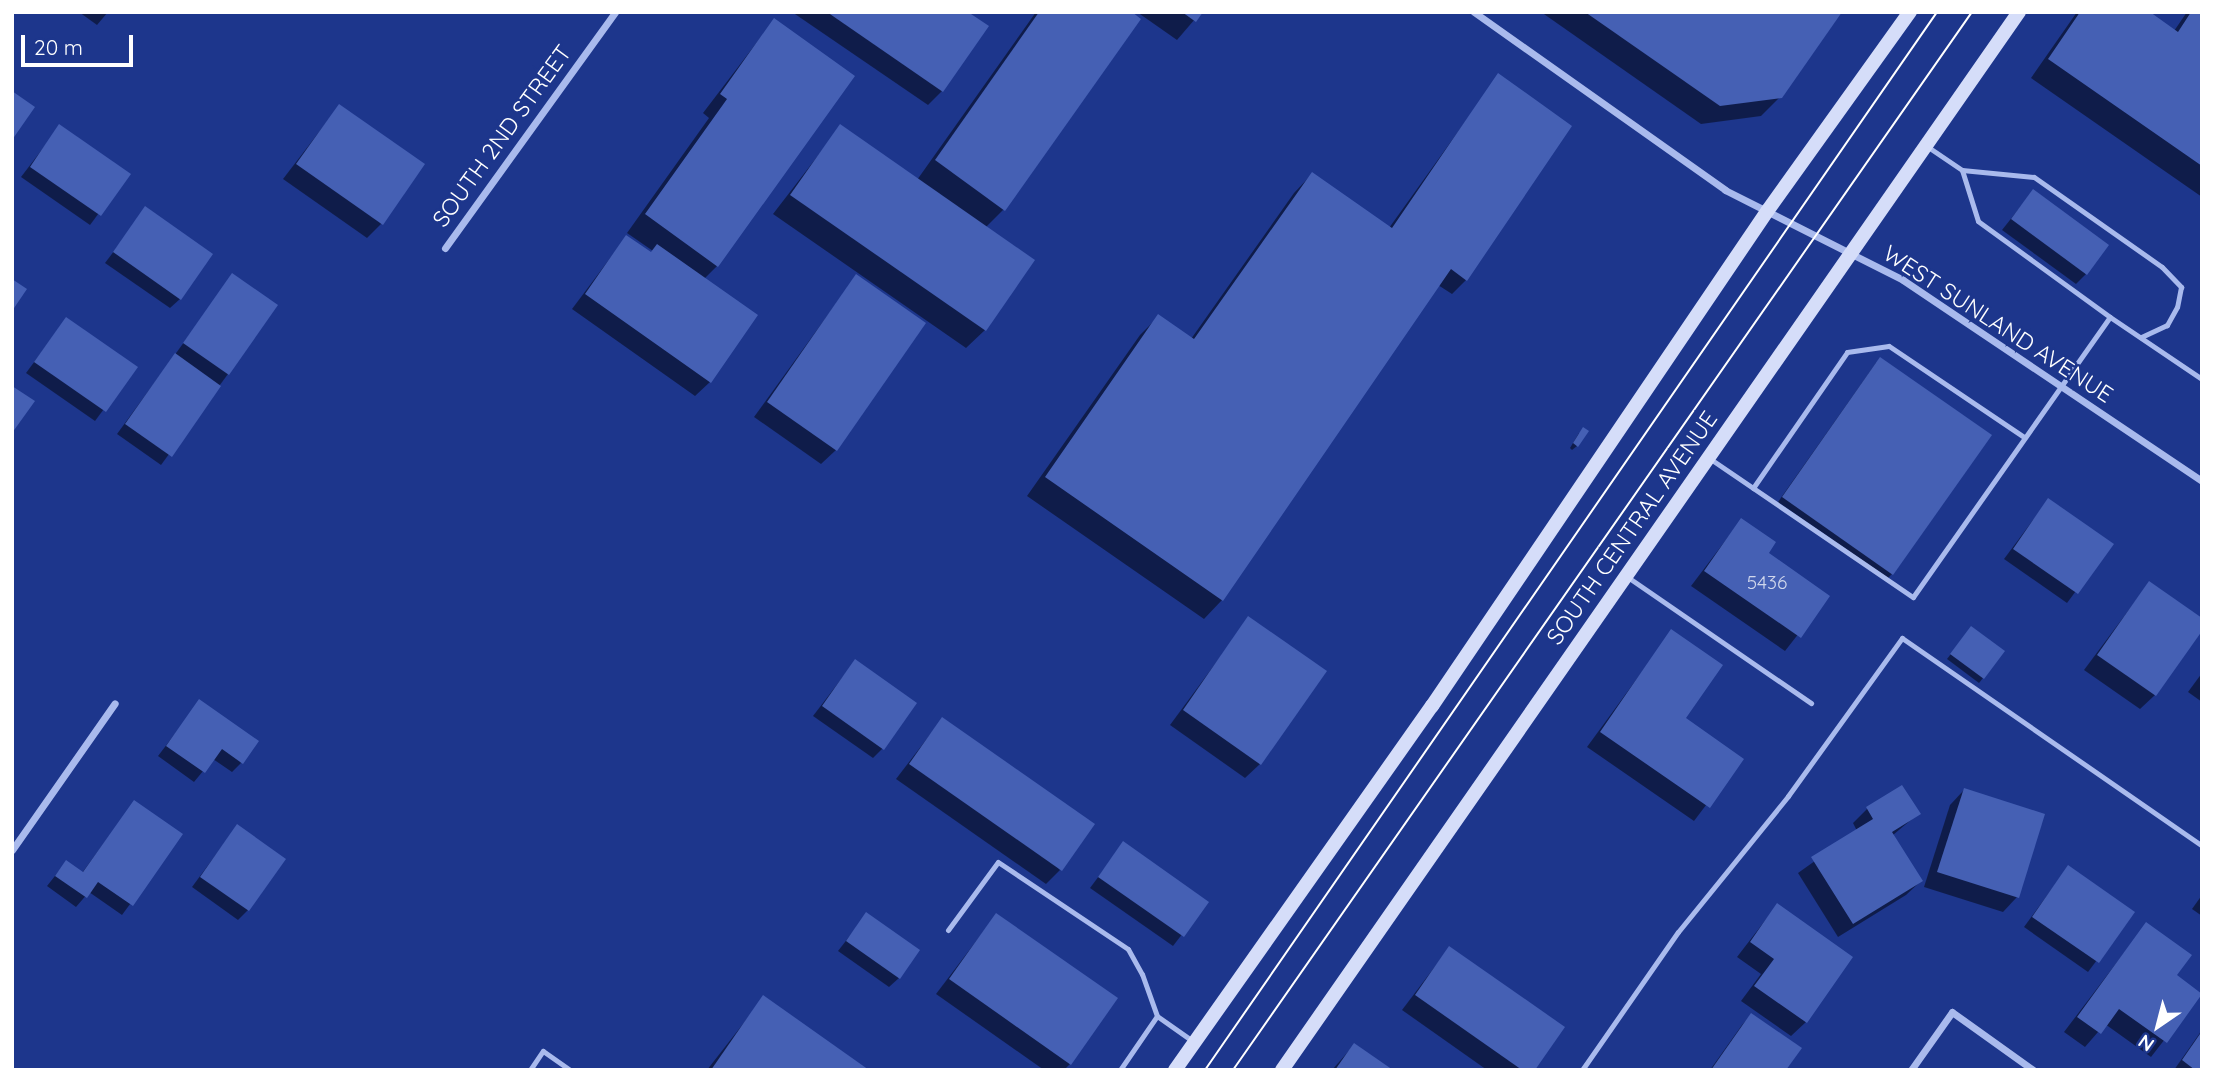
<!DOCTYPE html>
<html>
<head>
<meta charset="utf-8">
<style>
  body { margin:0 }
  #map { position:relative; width:2214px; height:1082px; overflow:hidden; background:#1d368c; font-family:Quicksand,sans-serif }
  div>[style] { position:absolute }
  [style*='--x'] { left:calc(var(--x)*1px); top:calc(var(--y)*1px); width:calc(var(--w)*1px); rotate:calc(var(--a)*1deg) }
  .shadow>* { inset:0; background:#0007 }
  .building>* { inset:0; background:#4560b4 }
  .service>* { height:5px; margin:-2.5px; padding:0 2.5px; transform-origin:2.5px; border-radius:2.5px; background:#a9baed }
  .minor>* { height:7px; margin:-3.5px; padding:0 3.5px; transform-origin:3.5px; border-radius:3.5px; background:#a9baed }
  .secondary>* { height:14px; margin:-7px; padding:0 7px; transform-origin:7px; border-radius:7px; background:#d5ddf9 }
  .tram>* { height:2px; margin:-1px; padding:0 1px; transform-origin:1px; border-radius:1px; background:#fff }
  span { translate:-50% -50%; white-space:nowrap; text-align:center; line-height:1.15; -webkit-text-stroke:5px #1d368c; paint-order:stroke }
  .number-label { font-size:19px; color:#d0d7ec }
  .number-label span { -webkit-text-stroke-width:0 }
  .street-label { font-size:23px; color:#fff }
  .frame { position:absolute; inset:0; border:14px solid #fff; pointer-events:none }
  .north { position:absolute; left:2123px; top:991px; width:70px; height:70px; -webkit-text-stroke:5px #1d368c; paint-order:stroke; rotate:215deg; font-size:19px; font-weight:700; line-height:28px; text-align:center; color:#fff }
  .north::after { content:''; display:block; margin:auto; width:24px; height:32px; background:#fff; clip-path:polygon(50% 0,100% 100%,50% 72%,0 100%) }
  .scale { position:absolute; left:21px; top:35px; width:112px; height:32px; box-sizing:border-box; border:4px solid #fff; border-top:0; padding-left:9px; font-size:21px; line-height:24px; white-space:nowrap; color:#fff; -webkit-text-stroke:5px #1d368c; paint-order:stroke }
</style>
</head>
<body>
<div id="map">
  <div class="shadow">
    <i style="clip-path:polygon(79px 12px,108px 12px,97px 25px)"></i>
    <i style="clip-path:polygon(792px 12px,965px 12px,942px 91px,928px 105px)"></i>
    <i style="clip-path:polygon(1036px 12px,1129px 12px,1004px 209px,985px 228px,985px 330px,966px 348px,773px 214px,840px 127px,917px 180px)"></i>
    <i style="clip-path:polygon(1137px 12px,1201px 12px,1177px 40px)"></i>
    <i style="clip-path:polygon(1541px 12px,1839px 12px,1780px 97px,1761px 116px,1701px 124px)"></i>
    <i style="clip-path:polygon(2077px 12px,2147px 12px,2174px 31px,2187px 12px,2202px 12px,2202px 197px,2031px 78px)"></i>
    <i style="clip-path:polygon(774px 20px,717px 266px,704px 279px,710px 382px,695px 396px,572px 309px,626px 237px,650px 254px,653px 251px,627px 233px,709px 118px,703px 113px)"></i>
    <i style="clip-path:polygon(1498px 76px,1466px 280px,1452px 294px,1438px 285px,1222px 600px,1204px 619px,1027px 496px,1140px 335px,1158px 317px,1191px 339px,1294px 193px,1312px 174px,1389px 228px)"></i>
    <i style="clip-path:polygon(339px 106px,381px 224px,367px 238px,283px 179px)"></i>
    <i style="clip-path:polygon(60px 126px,128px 174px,90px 225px,21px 177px)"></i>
    <i style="clip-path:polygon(2033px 191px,2086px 274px,2076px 284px,2002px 230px)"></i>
    <i style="clip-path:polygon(146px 209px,180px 299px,170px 308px,105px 263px)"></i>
    <i style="clip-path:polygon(233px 275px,228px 374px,161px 465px,117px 434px)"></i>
    <i style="clip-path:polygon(856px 276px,836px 450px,821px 464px,754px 417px)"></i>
    <i style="clip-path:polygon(66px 319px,135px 367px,95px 421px,26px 373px)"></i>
    <i style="clip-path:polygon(1876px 363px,1892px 574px,1888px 578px,1778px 502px)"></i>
    <i style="clip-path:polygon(1579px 433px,1577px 446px,1572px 450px,1570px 448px)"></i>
    <i style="clip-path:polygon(2048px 500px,2111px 544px,2067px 603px,2004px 559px)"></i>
    <i style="clip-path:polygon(1741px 520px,1766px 553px,1828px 596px,1785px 651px,1691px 586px)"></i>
    <i style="clip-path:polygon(2149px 583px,2155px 695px,2140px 709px,2084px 670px)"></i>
    <i style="clip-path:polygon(1249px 618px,1260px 764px,1245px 778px,1170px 725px)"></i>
    <i style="clip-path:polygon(1671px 632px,1684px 719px,1741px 759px,1694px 821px,1587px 747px)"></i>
    <i style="clip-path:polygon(1967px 633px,1983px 678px,1979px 683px,1947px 659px)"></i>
    <i style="clip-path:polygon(855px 661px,883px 748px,873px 758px,813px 716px)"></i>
    <i style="clip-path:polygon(2202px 673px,2202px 702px,2188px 692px)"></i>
    <i style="clip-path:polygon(200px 701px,241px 763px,232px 772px,213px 759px,194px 782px,158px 756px)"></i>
    <i style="clip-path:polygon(942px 719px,1060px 870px,1046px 884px,896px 779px)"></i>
    <i style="clip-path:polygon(1964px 790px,2017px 897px,2003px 912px,1924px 887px,1950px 805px)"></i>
    <i style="clip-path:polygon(134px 802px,181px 835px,122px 915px,89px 892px,76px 907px,47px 886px,66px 862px,82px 873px)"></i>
    <i style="clip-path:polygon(1867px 809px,1918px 814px,1893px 835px,1921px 881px,1906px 895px,1838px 937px,1798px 873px,1857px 831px,1853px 823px)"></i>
    <i style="clip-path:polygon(237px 826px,248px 910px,238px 920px,192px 887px)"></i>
    <i style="clip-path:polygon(1123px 844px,1207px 902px,1173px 946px,1090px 888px)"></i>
    <i style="clip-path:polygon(2068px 867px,2133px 912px,2088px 972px,2024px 927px)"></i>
    <i style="clip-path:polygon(2202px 895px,2202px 916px,2192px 909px)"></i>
    <i style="clip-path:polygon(1777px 905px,1806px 1022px,1791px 1036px,1741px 1001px,1761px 974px,1737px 957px)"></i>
    <i style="clip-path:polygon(866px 915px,899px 978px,889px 987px,838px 951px)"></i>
    <i style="clip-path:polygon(996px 915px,1070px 1064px,1064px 1070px,1044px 1070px,936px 994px)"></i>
    <i style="clip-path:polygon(2146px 924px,2174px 976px,2200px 994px,2151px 1057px,2105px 1024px,2085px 1047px,2064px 1032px)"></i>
    <i style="clip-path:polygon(1449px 948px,1533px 1070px,1487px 1070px,1402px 1010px)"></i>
    <i style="clip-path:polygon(764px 997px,866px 1070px,707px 1070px)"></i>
    <i style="clip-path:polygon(1751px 1015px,1784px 1070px,1710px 1070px,1742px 1025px)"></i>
    <i style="clip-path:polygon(2202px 1030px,2202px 1070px,2174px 1070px)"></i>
    <i style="clip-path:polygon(1354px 1045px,1389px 1070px,1332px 1070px)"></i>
  </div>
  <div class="building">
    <i style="clip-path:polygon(827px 12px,968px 12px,989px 26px,943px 92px)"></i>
    <i style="clip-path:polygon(1039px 12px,1132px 12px,1141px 19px,1005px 211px,935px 160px)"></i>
    <i style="clip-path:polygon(1182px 12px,1203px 12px,1196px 22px)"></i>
    <i style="clip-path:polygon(1585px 12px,1842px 12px,1782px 98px,1720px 106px)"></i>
    <i style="clip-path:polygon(2080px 12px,2150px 12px,2178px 32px,2191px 12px,2202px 12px,2202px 166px,2048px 59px)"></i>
    <i style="clip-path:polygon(774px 18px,855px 76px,718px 267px,645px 214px,727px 99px,720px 94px)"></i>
    <i style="clip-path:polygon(1498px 73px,1572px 126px,1467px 281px,1451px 269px,1223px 601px,1045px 477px,1158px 314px,1194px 339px,1312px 172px,1392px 228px)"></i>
    <i style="clip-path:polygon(12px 91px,35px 107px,12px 140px)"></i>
    <i style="clip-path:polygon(339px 104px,425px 164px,383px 225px,296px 164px)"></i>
    <i style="clip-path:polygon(59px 124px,131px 174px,101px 216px,30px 167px)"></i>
    <i style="clip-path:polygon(840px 124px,1035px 260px,986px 331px,790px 195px)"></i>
    <i style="clip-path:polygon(2033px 189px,2109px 245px,2087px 275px,2011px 219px)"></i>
    <i style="clip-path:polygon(145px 206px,213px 254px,181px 300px,113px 252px)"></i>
    <i style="clip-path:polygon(626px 235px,651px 252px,657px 244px,758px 315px,711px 383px,585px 294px)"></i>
    <i style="clip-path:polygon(232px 273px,278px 305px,229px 375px,183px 343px)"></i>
    <i style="clip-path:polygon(856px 274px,926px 323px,837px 451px,767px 402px)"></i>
    <i style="clip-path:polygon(12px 279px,27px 289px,12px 311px)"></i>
    <i style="clip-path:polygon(66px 317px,138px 367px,106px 412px,34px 362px)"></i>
    <i style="clip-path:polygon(175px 353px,221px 386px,172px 457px,125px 424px)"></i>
    <i style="clip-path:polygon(1880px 357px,1992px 435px,1893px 575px,1782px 497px)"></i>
    <i style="clip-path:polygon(12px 386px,35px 401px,12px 433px)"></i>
    <i style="clip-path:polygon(1583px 427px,1589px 431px,1578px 447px,1573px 443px)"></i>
    <i style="clip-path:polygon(2048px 498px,2114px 544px,2078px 594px,2013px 549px)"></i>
    <i style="clip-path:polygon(1741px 518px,1776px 542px,1769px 553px,1830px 596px,1801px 638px,1704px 571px)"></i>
    <i style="clip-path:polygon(2149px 581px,2202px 618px,2202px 631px,2156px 696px,2097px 655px)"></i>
    <i style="clip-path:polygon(1248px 616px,1327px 671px,1261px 765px,1183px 710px)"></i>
    <i style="clip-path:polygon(1971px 626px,2005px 651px,1984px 679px,1950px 654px)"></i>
    <i style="clip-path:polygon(1671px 629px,1723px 665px,1686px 718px,1744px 759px,1710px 808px,1600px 732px)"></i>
    <i style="clip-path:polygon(855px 659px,917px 703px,884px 750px,822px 706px)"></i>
    <i style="clip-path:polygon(199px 699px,259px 741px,243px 764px,222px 749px,205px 773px,166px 746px)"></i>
    <i style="clip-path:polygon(942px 717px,1095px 824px,1062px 871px,909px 764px)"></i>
    <i style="clip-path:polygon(1902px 785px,1921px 814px,1892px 832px,1923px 881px,1853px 924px,1811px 857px,1873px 819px,1866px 807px)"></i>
    <i style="clip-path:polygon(1964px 788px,2045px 814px,2019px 898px,1937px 872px)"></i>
    <i style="clip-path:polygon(134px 800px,183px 834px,133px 906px,98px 882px,87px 898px,55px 876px,66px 860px,83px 872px)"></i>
    <i style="clip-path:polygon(237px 824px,286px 859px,249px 911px,200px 877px)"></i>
    <i style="clip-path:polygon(1123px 841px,1209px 902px,1184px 937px,1098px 877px)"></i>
    <i style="clip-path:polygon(2068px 865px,2135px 912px,2099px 963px,2032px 917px)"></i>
    <i style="clip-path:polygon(1777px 903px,1853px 957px,1807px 1023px,1754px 986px,1774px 959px,1750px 942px)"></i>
    <i style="clip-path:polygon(866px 912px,920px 950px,900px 979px,846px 941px)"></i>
    <i style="clip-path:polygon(996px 913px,1118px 998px,1071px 1065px,949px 979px)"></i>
    <i style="clip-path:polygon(2146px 922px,2192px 955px,2177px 975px,2202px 994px,2167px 1043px,2119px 1009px,2101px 1034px,2077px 1017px)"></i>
    <i style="clip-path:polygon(1449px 946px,1565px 1027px,1535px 1070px,1522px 1070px,1415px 995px)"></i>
    <i style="clip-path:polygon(763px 995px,869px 1070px,711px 1070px)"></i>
    <i style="clip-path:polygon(1751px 1013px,1802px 1048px,1786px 1070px,1711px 1070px)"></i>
    <i style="clip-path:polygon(2202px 1031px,2202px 1070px,2195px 1070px,2182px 1060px)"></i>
    <i style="clip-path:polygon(1354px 1043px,1393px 1070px,1335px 1070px)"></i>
  </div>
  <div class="service">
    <i style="--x:1962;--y:170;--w:72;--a:5.6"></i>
    <i style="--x:2034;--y:177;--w:156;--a:35.1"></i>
    <i style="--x:2162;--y:267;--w:28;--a:46"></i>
    <i style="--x:2181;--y:287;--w:20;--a:101"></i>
    <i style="--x:2177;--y:307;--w:21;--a:119"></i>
    <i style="--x:2167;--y:325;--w:29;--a:155"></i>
    <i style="--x:2110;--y:317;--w:111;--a:34"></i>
    <i style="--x:1709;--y:458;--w:247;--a:34.3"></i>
    <i style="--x:1913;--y:597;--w:342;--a:-54.9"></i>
    <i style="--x:2110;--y:317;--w:163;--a:-144"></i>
    <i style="--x:1978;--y:221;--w:53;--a:-107.4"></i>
    <i style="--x:1962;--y:170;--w:41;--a:-145.9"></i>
    <i style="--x:1753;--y:488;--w:165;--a:-55.3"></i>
    <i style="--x:1847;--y:352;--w:42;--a:-8.1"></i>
    <i style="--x:1889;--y:346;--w:163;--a:34"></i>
    <i style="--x:1629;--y:578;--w:221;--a:34.5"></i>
    <i style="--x:948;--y:930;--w:84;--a:-53.7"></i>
    <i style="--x:998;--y:862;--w:156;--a:33.8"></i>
    <i style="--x:1128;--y:949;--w:29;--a:61"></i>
    <i style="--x:1142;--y:974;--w:45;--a:70.3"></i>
    <i style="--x:1157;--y:1016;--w:45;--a:35.1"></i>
    <i style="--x:530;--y:1070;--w:23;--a:-56"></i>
    <i style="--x:543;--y:1051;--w:33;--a:35"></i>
    <i style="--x:1120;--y:1070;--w:65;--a:-55.6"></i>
    <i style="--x:1582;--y:1070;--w:168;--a:-55.2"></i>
    <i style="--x:1678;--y:932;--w:175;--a:-51"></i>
    <i style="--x:1788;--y:796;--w:195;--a:-54.2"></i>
    <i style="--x:1902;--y:638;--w:365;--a:34.7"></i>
  </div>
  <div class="minor">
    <i style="--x:1474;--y:12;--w:308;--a:35.3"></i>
    <i style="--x:1725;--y:190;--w:199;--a:26.8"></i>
    <i style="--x:1903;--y:280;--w:360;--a:33.9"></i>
    <i style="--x:445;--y:248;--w:291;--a:-54.2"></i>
    <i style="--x:12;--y:850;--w:179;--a:-55"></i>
    <i style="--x:1911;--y:1070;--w:71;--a:-54.7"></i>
    <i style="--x:1952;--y:1012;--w:100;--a:35.6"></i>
  </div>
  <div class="secondary">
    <i style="--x:1175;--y:1070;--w:446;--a:-54.8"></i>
    <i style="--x:1432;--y:706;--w:599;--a:-55.89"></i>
    <i style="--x:1768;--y:210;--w:244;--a:-54.4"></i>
    <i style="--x:1282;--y:1070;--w:1289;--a:-55.14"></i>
  </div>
  <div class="tram">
    <i style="--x:1205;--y:1070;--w:1287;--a:-55.32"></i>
    <i style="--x:1233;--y:1070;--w:1291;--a:-55.07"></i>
  </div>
  <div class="number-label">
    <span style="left:1767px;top:583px">5436</span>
  </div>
  <div class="street-label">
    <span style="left:502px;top:136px;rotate:-54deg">SOUTH 2ND STREET</span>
    <span style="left:1998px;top:324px;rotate:33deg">WEST SUNLAND AVENUE</span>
    <span style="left:1632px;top:528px;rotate:-55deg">SOUTH CENTRAL AVENUE</span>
  </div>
  <div class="frame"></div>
  <div class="north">N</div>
  <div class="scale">20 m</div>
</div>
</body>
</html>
